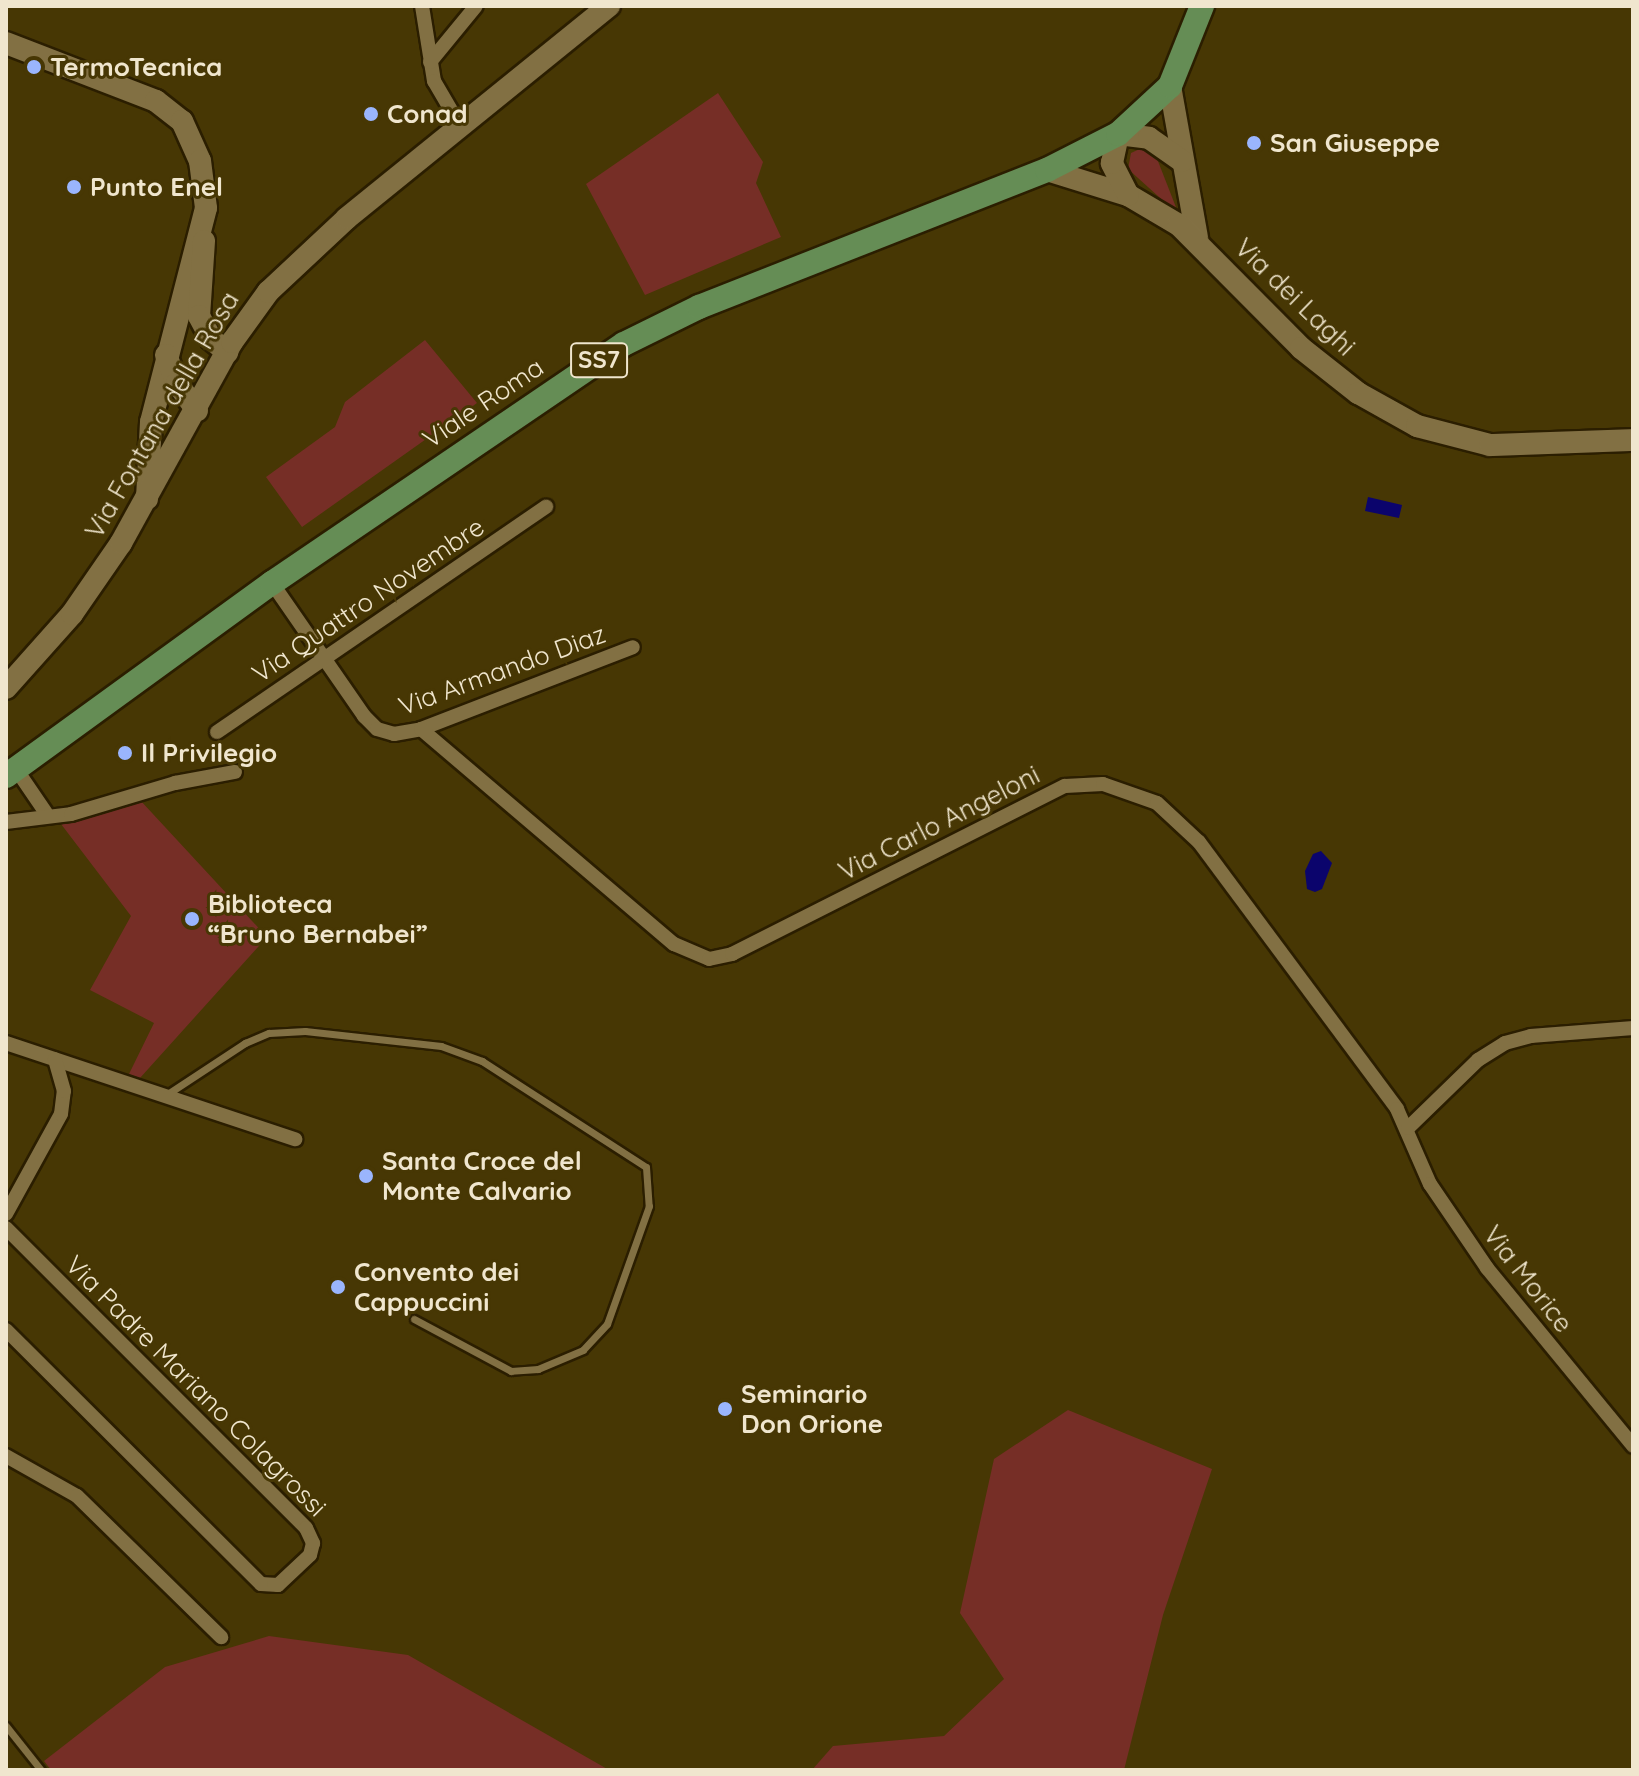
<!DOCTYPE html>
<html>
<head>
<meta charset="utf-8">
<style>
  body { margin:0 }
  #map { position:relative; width:1639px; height:1776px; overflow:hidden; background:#473704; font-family:Quicksand,sans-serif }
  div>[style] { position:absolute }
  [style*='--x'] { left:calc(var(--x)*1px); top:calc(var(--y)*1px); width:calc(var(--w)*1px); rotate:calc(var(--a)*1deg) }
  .green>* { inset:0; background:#762e26 }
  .water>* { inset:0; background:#0b046c }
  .roads { filter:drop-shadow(2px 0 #2b1e00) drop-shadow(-2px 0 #2b1e00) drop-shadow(0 2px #2b1e00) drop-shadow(0 -2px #2b1e00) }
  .lane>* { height:7px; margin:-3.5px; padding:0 3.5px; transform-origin:3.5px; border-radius:3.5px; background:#827043 }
  .street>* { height:14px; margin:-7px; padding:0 7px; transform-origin:7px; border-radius:7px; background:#827043 }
  .secondary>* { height:22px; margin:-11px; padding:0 11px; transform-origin:11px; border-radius:11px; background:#827043 }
  .primary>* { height:24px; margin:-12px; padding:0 12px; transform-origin:12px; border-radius:12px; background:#658d55 }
  .dots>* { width:22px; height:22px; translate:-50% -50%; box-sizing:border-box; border:4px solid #473704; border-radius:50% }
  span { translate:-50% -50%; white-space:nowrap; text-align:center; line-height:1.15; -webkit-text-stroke:6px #473704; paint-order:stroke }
  .shield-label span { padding:2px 6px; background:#473704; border:2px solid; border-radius:6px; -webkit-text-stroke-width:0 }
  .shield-label { font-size:24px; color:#f0e6ce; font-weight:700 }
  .poi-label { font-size:26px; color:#f0e6ce; font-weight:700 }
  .left { translate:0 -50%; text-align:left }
  .street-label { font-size:26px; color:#f0e6ce }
  .frame { position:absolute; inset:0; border:8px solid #f0e6ce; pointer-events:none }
</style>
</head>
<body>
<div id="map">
  <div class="green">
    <i style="clip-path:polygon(718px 93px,763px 162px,756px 183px,781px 237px,645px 295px,586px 184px)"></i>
    <i style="clip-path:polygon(1144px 147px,1154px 151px,1179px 215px,1128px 169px,1131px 153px)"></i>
    <i style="clip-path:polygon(425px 340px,477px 403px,302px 527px,266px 477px,335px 427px,345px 402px)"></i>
    <i style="clip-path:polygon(140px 800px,267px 937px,140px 1078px,129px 1074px,154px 1023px,90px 990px,131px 916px,61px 824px)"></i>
    <i style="clip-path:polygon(1068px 1410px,1212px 1469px,1163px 1615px,1124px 1770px,812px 1770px,833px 1746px,944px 1736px,1004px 1679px,960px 1613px,994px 1459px)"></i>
    <i style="clip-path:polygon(269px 1636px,408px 1655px,609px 1770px,51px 1770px,44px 1761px,165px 1667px)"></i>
  </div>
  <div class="water">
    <i style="clip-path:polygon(1368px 497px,1402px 505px,1399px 518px,1365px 511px)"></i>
    <i style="clip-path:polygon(1321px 851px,1332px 863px,1322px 889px,1315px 892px,1307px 889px,1305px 871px,1313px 854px)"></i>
  </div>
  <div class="roads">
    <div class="lane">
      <i style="--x:166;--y:1095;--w:95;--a:-33.4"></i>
      <i style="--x:245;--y:1043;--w:26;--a:-23"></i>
      <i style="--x:269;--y:1033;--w:36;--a:-3"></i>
      <i style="--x:305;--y:1031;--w:137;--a:6.3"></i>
      <i style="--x:441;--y:1046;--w:44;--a:20.1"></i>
      <i style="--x:482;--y:1061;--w:195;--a:32.9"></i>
      <i style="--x:646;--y:1167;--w:39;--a:86"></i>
      <i style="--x:649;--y:1206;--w:125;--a:109.6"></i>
      <i style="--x:607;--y:1324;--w:35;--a:133"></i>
      <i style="--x:583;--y:1350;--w:49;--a:157.1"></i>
      <i style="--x:538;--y:1369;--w:27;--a:176"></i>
      <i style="--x:511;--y:1371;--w:110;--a:-151.8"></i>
      <i style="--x:6;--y:1726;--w:56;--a:51.5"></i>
    </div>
    <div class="street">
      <i style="--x:422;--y:6;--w:76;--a:80.9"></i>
      <i style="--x:434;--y:81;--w:53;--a:59.6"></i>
      <i style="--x:430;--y:62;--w:72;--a:-50.6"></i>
      <i style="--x:272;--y:583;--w:162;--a:55.3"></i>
      <i style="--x:364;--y:716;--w:18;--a:45"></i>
      <i style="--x:377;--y:729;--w:18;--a:16"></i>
      <i style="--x:394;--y:734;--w:27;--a:-10"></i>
      <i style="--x:421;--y:729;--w:227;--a:-21.1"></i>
      <i style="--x:421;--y:729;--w:332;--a:40.4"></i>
      <i style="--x:674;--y:944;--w:38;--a:23"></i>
      <i style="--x:709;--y:959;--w:24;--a:-12"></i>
      <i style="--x:732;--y:954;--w:373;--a:-26.8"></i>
      <i style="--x:1065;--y:786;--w:38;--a:-3"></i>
      <i style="--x:1103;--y:784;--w:57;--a:19.4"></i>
      <i style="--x:1157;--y:803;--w:57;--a:42.9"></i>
      <i style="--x:1199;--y:842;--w:332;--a:53.4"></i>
      <i style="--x:1397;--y:1109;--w:82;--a:66.3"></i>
      <i style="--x:1430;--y:1184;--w:102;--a:55.8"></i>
      <i style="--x:1487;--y:1268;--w:230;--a:50.6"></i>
      <i style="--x:217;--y:732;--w:399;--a:-34.4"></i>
      <i style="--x:16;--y:769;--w:53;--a:55.7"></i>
      <i style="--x:6;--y:822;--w:65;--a:-7"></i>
      <i style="--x:71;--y:814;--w:109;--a:-16.6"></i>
      <i style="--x:175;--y:783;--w:61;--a:-10.4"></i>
      <i style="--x:6;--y:1043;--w:305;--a:18.4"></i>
      <i style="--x:1408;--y:1128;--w:98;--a:-44.2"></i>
      <i style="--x:1478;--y:1060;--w:32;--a:-32"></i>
      <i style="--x:1505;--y:1043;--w:27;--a:-15"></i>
      <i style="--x:1531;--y:1036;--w:102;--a:-4.5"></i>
      <i style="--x:6;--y:1214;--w:114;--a:-61.2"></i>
      <i style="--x:61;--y:1114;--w:23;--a:-83"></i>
      <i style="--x:64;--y:1091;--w:33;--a:-106"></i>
      <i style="--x:6;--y:1228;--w:424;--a:45"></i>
      <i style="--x:306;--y:1528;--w:17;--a:65"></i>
      <i style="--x:313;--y:1543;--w:12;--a:104"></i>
      <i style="--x:310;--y:1555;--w:44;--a:136.8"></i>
      <i style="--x:278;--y:1585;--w:17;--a:-177"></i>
      <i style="--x:261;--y:1584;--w:360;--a:-135.1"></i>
      <i style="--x:6;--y:1456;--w:81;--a:29.4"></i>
      <i style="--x:77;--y:1496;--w:202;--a:44.4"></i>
    </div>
    <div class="secondary">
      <i style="--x:6;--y:43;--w:161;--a:21.1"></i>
      <i style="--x:156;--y:101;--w:33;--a:38"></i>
      <i style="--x:182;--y:121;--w:44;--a:65.8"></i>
      <i style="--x:200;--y:161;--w:47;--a:82.7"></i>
      <i style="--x:206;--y:208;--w:221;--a:104.4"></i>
      <i style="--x:151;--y:422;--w:77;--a:93"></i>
      <i style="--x:1170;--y:86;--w:154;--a:79.9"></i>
      <i style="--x:1047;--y:170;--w:85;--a:17.2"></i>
      <i style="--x:1128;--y:195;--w:59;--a:30.5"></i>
      <i style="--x:1179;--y:225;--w:173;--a:45.2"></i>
      <i style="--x:1301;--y:348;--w:73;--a:38.3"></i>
      <i style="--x:1358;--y:393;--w:68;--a:29.2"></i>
      <i style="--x:1417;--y:426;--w:75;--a:14.6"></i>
      <i style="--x:1490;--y:445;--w:143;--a:-2"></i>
      <i style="--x:1128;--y:195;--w:36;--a:-117"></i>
      <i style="--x:1112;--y:163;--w:30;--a:-78"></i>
      <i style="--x:1118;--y:134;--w:31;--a:7"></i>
      <i style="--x:1149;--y:138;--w:40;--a:34.9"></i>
      <i style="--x:204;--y:241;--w:75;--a:93.8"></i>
      <i style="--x:199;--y:316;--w:26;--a:62"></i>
      <i style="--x:211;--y:339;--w:21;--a:39"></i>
      <i style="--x:166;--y:355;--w:30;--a:69"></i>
      <i style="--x:177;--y:383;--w:34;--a:54"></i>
      <i style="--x:6;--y:688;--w:99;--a:-48.3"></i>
      <i style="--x:72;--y:614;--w:86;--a:-55.4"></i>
      <i style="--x:121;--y:543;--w:230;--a:-61.1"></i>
      <i style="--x:232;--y:342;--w:62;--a:-54.2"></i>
      <i style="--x:268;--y:292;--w:108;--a:-43.1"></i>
      <i style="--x:347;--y:218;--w:337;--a:-39"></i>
    </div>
    <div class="primary">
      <i style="--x:6;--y:776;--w:329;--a:-36"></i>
      <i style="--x:272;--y:583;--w:425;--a:-34.2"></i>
      <i style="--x:624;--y:344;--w:84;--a:-26.3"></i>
      <i style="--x:699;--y:307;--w:374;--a:-21.5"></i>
      <i style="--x:1047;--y:170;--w:80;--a:-26.9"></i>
      <i style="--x:1118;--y:134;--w:71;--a:-42.7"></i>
      <i style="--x:1170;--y:86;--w:86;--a:-68.2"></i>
    </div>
  </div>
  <div class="dots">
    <i style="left:34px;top:67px;background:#9ab5fd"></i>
    <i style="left:371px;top:114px;background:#9ab5fd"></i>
    <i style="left:1254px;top:143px;background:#9ab5fd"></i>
    <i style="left:74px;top:187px;background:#9ab5fd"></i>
    <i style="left:125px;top:753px;background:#9ab5fd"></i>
    <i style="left:192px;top:919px;background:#9ab5fd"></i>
    <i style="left:366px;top:1176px;background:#9ab5fd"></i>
    <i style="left:338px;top:1287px;background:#9ab5fd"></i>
    <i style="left:725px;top:1409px;background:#9ab5fd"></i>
  </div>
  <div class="shield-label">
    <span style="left:599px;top:360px">SS7</span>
  </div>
  <div class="poi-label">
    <span class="left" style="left:50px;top:67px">TermoTecnica</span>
    <span class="left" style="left:387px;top:114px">Conad</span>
    <span class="left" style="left:1270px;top:143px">San Giuseppe</span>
    <span class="left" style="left:90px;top:187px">Punto Enel</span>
    <span class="left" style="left:141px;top:753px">Il Privilegio</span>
    <span class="left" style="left:208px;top:919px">Biblioteca<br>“Bruno Bernabei”</span>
    <span class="left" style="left:382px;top:1176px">Santa Croce del<br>Monte Calvario</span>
    <span class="left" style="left:354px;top:1287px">Convento dei<br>Cappuccini</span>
    <span class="left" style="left:741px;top:1409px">Seminario<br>Don Orione</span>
  </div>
  <div class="street-label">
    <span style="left:1295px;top:297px;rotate:44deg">Via dei Laghi</span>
    <span style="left:483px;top:403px;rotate:-34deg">Viale Roma</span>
    <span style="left:162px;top:415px;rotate:-60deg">Via Fontana della Rosa</span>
    <span style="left:368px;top:600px;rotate:-34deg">Via Quattro Novembre</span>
    <span style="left:502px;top:670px;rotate:-20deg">Via Armando Diaz</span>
    <span style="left:939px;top:823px;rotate:-27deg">Via Carlo Angeloni</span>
    <span style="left:1528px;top:1279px;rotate:52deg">Via Morice</span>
    <span style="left:196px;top:1386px;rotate:45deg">Via Padre Mariano Colagrossi</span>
  </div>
  <div class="frame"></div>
</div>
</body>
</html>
